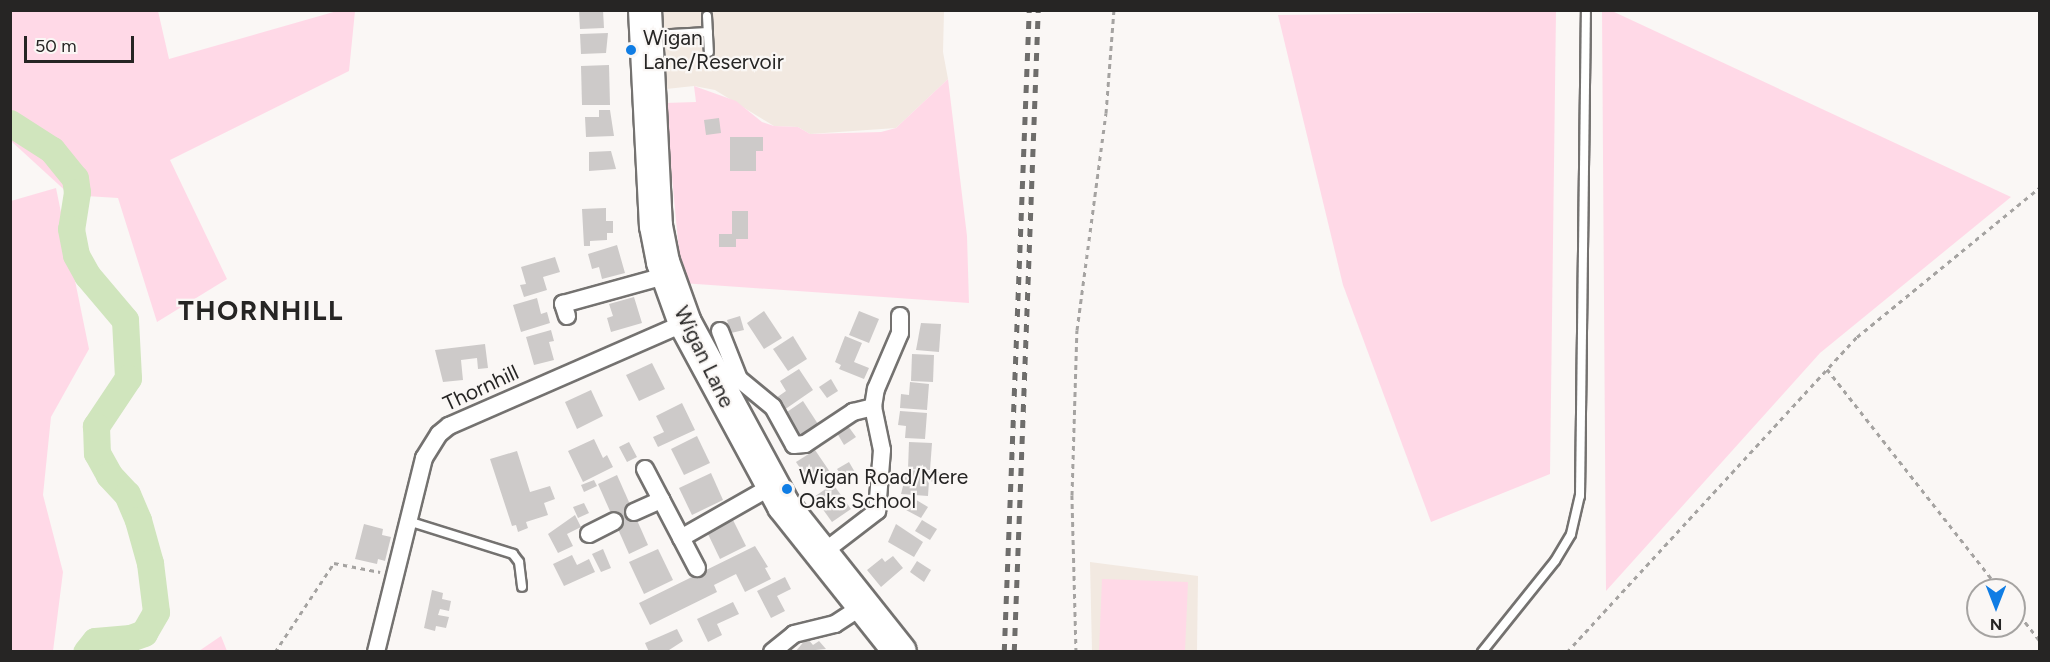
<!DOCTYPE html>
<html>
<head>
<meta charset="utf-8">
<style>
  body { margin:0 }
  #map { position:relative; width:2050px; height:662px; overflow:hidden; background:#faf7f5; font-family:Figtree,sans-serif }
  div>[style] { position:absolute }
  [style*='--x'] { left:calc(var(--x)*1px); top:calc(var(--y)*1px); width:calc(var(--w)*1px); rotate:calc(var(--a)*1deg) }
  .built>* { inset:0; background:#f2e9e1 }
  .green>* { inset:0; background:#ffd9e7 }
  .river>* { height:27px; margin:-13.5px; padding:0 13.5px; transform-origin:13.5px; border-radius:13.5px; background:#d0e5bd }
  .building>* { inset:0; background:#cdcac9 }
  .path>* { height:3px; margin-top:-1.5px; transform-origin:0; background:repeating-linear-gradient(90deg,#a5a3a1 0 4.5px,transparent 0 9px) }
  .roads { filter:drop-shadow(2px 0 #747270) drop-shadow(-2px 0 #747270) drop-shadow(0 2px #747270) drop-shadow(0 -2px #747270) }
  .lane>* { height:8px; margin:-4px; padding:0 4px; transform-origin:4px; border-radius:4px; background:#fff }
  .street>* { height:16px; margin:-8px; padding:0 8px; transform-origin:8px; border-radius:8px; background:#fff }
  .highway>* { height:32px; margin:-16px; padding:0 16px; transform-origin:16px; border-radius:16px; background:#fff }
  .rail>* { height:4.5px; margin-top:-2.25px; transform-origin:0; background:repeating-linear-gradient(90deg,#6e6d6b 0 8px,transparent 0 16px) }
  .dots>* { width:16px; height:16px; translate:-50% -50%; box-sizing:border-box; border:3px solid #faf7f5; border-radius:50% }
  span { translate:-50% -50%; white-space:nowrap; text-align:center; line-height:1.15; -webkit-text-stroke:4.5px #faf7f5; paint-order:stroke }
  .poi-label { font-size:21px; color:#262524 }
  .left { translate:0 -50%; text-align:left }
  .street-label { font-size:21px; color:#262524 }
  .district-label { font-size:27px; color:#262524; font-weight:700; letter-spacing:1.5px }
  .frame { position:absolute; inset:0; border:12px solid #262524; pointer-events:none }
  .north { position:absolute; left:1966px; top:578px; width:60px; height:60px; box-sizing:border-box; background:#faf7f5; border:2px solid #a5a3a1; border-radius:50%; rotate:180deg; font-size:16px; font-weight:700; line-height:24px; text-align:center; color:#262524 }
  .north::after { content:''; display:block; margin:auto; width:21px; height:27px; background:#107de4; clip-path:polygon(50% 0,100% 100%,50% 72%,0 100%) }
  .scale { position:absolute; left:24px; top:36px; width:110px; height:27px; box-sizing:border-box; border:3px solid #262524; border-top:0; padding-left:8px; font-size:18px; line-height:21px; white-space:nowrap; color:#262524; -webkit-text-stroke:4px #faf7f5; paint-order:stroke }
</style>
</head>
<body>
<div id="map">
  <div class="built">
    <i style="clip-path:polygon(658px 11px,944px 11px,943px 52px,948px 79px,896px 128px,810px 134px,798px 127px,774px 126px,715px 90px,694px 86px,666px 89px)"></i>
    <i style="clip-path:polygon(1090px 562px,1198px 576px,1197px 651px,1092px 651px)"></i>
  </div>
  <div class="green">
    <i style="clip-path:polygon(11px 10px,158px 11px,169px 59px,337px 11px,355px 11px,349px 71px,170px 160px,227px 279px,157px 322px,118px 198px,70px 195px,11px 141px)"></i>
    <i style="clip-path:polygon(1556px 11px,1550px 474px,1431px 522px,1343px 285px,1278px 15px)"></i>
    <i style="clip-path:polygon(1602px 11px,1612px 11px,2011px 197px,1820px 353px,1606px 591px)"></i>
    <i style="clip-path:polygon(948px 79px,967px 236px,969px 303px,682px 283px,665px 103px,696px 102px,694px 86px,736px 101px,762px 122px,774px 126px,798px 127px,810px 134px,881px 132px,896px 128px)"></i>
    <i style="clip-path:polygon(56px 188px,89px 349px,51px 417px,43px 495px,63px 572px,53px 651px,11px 651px,11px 201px)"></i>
    <i style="clip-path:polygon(1102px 579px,1188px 582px,1185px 651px,1099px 651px)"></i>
    <i style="clip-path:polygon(221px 636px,227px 651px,199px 651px)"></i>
  </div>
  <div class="river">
    <i style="--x:10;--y:123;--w:50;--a:32.7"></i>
    <i style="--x:52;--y:150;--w:36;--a:51"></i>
    <i style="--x:75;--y:178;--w:14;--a:82"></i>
    <i style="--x:77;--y:192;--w:37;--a:99"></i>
    <i style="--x:71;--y:229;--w:26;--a:79"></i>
    <i style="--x:76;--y:255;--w:23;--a:61"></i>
    <i style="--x:87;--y:275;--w:59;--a:49.8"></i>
    <i style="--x:125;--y:320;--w:58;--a:87"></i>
    <i style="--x:128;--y:378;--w:58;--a:123.7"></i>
    <i style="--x:96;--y:426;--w:27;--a:88"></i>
    <i style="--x:97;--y:453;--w:25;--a:61"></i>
    <i style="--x:109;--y:475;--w:26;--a:47"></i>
    <i style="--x:127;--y:494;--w:28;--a:67"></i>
    <i style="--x:138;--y:520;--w:45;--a:74.4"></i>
    <i style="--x:150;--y:563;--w:49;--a:83"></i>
    <i style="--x:156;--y:612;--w:24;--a:120"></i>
    <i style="--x:144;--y:633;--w:15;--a:160"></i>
    <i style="--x:130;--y:638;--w:35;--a:175"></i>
    <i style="--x:95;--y:641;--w:14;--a:129"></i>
  </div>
  <div class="building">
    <i style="clip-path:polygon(579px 10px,603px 10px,604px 28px,580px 29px)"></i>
    <i style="clip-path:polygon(608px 33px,606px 53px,581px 54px,580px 34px)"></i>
    <i style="clip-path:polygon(609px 65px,610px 105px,582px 105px,581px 66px)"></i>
    <i style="clip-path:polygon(599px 110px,610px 110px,614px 136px,586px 137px,585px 117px,599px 117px)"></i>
    <i style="clip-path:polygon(719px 118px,721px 133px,706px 135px,704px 120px)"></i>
    <i style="clip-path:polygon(730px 137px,763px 137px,763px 151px,756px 151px,756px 171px,730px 171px)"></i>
    <i style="clip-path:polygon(611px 151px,616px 169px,589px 171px,589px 152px)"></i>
    <i style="clip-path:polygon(606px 208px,606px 221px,613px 221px,613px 233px,607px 233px,607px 240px,590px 241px,590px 246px,584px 246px,582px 209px)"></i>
    <i style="clip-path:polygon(732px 211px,748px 211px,748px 239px,736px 239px,736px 247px,719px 247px,719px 234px,732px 234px)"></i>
    <i style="clip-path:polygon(617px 245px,625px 273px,602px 279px,599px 267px,592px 269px,588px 254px)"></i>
    <i style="clip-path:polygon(555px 257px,560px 272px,543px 277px,547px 290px,524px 297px,520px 285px,526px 284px,521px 267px)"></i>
    <i style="clip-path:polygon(634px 297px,642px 323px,611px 332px,607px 318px,613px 316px,609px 304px)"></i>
    <i style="clip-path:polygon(537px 298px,541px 314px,547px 312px,550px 323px,521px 332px,513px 305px)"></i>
    <i style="clip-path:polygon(764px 311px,782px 338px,764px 349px,747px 323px)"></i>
    <i style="clip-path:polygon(859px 311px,879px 319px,869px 343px,849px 335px)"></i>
    <i style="clip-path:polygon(740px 316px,744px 330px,731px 333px,727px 320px)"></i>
    <i style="clip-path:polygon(921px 323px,941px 324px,939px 352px,916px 350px)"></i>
    <i style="clip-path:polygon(551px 330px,554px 341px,549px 342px,554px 360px,534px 365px,526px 337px)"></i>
    <i style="clip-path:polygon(793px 336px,807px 359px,788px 371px,773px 349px)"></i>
    <i style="clip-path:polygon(845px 336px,862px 343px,854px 362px,869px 368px,864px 379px,839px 369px,841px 365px,835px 362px)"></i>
    <i style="clip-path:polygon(485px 344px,488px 368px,478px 369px,477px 358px,461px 360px,463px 380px,443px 382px,435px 350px)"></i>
    <i style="clip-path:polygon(912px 354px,934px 355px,933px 382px,911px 381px)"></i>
    <i style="clip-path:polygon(652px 363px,665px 389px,639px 401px,626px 375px)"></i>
    <i style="clip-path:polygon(799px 369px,813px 390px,784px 410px,776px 398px,786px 391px,780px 381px)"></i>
    <i style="clip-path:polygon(831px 379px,838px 391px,827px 398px,819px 387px)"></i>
    <i style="clip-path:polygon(910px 382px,929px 384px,927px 410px,900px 408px,901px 394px,909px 395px)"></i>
    <i style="clip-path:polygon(591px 390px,603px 416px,577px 429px,565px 402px)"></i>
    <i style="clip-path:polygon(803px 401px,818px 424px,800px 437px,784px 414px)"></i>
    <i style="clip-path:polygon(682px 403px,695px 430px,658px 447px,653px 437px,664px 432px,656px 416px)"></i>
    <i style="clip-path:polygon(900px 411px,927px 413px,925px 439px,905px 438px,906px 426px,898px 425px)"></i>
    <i style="clip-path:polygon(848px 426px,856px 437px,844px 445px,837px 433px)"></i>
    <i style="clip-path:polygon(697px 436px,710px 463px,684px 475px,671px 449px)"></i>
    <i style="clip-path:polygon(594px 439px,603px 458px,607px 455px,613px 467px,583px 482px,568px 451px)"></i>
    <i style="clip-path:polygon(629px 442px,637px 457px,627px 462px,619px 447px)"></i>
    <i style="clip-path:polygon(909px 442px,932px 443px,930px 470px,908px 469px)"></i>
    <i style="clip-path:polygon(815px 450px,830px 472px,811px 485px,796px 462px)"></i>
    <i style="clip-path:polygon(517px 451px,530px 492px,550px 486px,555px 499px,544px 503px,548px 515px,526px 522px,528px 528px,518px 532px,516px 525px,512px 526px,490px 459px)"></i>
    <i style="clip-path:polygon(849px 462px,856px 474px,845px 481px,837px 469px)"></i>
    <i style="clip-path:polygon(907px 470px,939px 472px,938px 482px,929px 481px,928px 496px,901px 494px)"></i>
    <i style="clip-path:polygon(711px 473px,723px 500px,692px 515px,679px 488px)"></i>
    <i style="clip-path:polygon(617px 475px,648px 545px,629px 554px,598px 484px)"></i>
    <i style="clip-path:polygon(594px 480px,597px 486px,584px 492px,581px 485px)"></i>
    <i style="clip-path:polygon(833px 484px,851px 509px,832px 522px,814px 497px)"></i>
    <i style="clip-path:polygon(913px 498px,928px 507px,921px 518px,906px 510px)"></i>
    <i style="clip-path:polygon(584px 503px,589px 513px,578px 518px,573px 507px)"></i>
    <i style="clip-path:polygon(575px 515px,581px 527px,567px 534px,573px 546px,558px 553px,548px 534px)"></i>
    <i style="clip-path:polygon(733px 520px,746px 546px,720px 559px,707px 532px)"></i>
    <i style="clip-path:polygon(922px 520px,937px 529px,930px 540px,915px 531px)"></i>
    <i style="clip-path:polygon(364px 524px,383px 529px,382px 535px,391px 537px,385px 561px,378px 559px,377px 564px,355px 559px)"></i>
    <i style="clip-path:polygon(896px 524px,923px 542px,914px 557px,888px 542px)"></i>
    <i style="clip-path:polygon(755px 546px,768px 567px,765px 568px,771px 579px,745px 592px,736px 574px,714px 585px,717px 592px,650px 625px,639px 603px)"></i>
    <i style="clip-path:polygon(603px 549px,611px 568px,601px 572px,592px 554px)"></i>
    <i style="clip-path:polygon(658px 549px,673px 580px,644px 594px,629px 562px)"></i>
    <i style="clip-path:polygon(572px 555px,577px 565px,589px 559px,595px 572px,564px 586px,553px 564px)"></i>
    <i style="clip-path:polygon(893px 556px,903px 568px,881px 587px,867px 570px,882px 558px,885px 562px)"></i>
    <i style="clip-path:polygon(917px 561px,931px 570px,924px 582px,910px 572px)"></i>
    <i style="clip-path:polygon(785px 577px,791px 589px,777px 596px,785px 611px,771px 618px,757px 591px)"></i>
    <i style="clip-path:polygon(432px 590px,443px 593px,442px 599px,451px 601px,449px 611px,440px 609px,438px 615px,449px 617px,446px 628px,436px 626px,435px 631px,424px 628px)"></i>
    <i style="clip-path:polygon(733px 602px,739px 614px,717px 624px,722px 635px,708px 642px,697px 619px)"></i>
    <i style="clip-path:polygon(677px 629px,683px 641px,666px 652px,649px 652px,645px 643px)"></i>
    <i style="clip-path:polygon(807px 638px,813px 645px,819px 641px,826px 649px,795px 652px)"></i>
  </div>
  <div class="path">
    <i style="--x:1827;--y:369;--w:281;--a:51.9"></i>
    <i style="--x:2014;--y:608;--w:42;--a:51.8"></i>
    <i style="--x:275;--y:652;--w:107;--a:-56.5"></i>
    <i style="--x:334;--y:563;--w:47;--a:11.1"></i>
    <i style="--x:1076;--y:652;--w:157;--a:-91.5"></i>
    <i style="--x:1072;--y:495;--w:165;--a:-88.3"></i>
    <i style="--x:1077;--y:330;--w:219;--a:-82.4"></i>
    <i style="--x:1106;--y:113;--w:103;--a:-85.6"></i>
    <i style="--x:1567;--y:652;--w:428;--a:-47.4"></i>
    <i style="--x:1857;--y:337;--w:237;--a:-39.3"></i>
  </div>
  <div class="roads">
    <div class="lane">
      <i style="--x:707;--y:16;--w:36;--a:87"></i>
      <i style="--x:653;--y:35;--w:55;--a:-3.1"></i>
      <i style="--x:408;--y:521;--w:110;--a:17.4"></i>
      <i style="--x:513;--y:554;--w:10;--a:53"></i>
      <i style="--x:519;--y:562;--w:25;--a:83"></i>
      <i style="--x:1482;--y:652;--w:117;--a:-51.3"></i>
      <i style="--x:1555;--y:561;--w:31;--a:-59"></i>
      <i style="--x:1571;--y:534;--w:39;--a:-77"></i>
      <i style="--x:1580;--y:496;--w:486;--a:-89.3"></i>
    </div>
    <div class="street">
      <i style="--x:567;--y:316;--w:13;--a:-108"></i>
      <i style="--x:563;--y:304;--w:109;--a:-15.4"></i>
      <i style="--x:720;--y:331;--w:52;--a:68.4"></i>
      <i style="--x:739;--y:379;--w:44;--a:39.5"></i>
      <i style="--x:773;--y:407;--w:43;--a:61.1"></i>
      <i style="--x:794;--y:445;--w:11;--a:-5"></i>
      <i style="--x:805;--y:444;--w:58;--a:-33.7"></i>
      <i style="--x:853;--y:412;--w:21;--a:-14"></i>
      <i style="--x:645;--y:469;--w:112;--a:62.3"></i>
      <i style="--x:634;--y:512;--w:30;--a:-24"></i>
      <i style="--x:589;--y:534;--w:28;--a:-27"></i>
      <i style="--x:681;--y:538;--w:105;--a:-29.7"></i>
      <i style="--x:821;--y:554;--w:71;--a:-37.5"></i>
      <i style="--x:877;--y:511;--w:61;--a:-85.3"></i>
      <i style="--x:882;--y:450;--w:44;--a:-101.8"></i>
      <i style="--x:873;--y:407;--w:18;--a:-81"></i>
      <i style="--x:876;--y:389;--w:61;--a:-66.8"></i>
      <i style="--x:900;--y:333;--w:17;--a:-90"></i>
      <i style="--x:376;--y:652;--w:200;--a:-76.1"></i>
      <i style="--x:424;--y:458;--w:28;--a:-58"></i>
      <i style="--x:439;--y:434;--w:13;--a:-39"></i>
      <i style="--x:449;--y:426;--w:257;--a:-23.6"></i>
      <i style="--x:772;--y:652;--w:28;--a:-39"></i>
      <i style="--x:794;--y:634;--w:42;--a:-13.7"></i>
      <i style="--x:835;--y:624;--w:33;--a:-33"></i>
    </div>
    <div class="highway">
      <i style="--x:645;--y:10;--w:216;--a:87.1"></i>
      <i style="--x:656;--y:226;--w:37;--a:79"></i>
      <i style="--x:663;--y:262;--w:65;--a:70.2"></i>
      <i style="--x:685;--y:323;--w:208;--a:61.6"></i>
      <i style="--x:784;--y:506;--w:186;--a:51.5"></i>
    </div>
  </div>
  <div class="rail">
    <i style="--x:1004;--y:652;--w:642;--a:-87.77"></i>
    <i style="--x:1014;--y:652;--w:642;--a:-87.86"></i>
  </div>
  <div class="dots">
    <i style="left:631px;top:50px;background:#107de4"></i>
    <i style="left:787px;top:489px;background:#107de4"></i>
  </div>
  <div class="poi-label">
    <span class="left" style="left:643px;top:50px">Wigan<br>Lane/Reservoir</span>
    <span class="left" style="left:799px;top:489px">Wigan Road/Mere<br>Oaks School</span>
  </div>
  <div class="street-label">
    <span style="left:704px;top:357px;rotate:64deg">Wigan Lane</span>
    <span style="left:481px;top:388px;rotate:-25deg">Thornhill</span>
  </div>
  <div class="district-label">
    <span style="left:261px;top:311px">THORNHILL</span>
  </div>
  <div class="frame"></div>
  <div class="north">N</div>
  <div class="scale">50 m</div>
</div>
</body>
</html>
